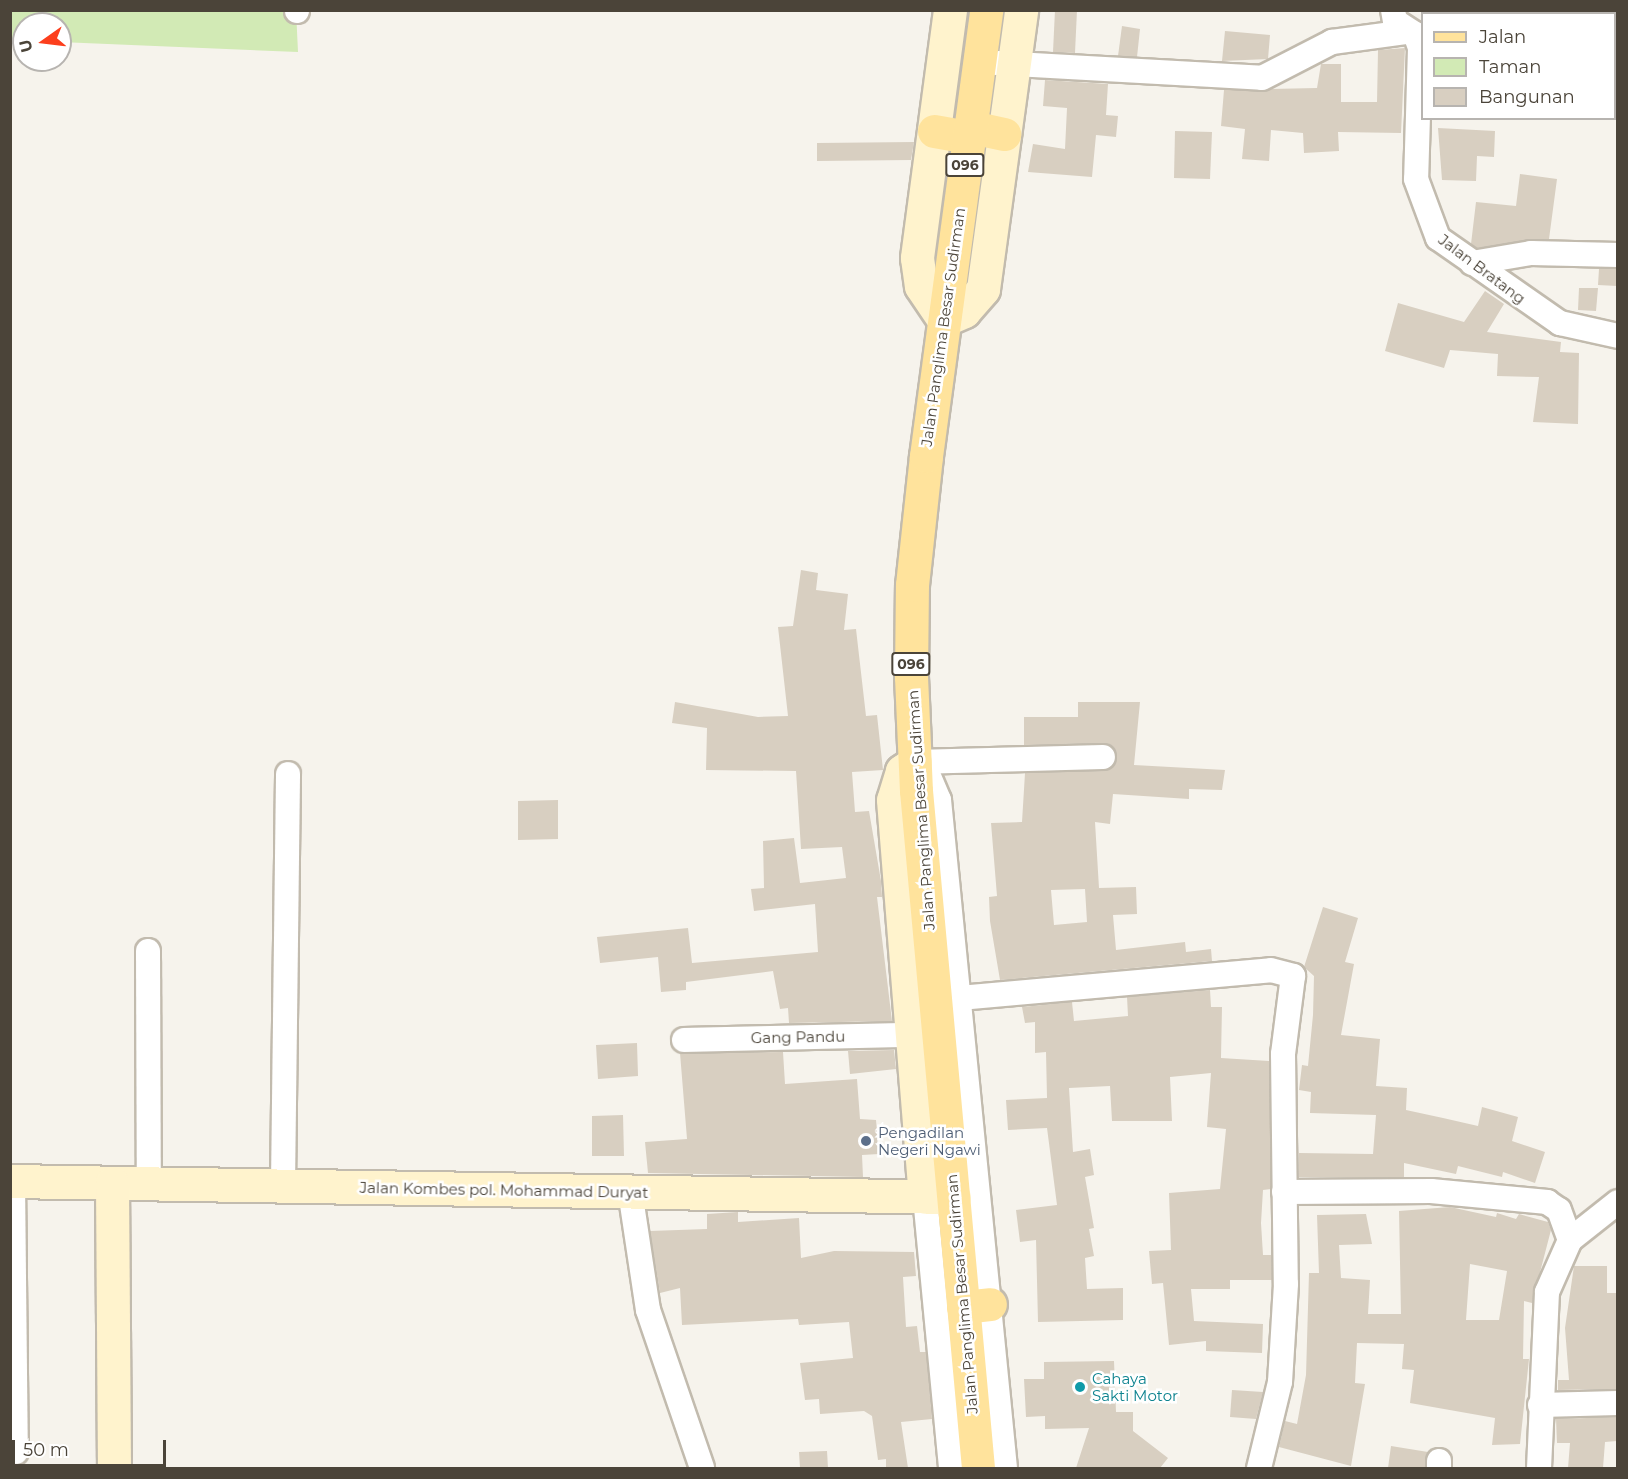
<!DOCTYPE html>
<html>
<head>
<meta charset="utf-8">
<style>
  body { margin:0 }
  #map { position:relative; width:1628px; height:1479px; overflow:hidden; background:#f6f3ec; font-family:Montserrat,sans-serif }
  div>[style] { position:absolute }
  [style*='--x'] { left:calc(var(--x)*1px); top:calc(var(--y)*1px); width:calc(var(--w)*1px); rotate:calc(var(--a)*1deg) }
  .green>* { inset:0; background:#d2eab5 }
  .building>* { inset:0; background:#d8cfc1 }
  .roads { filter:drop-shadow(2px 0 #c2bbae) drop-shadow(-2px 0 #c2bbae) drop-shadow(0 2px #c2bbae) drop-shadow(0 -2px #c2bbae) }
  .street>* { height:24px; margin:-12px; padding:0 12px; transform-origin:12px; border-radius:12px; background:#fff }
  .secondary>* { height:33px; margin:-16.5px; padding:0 16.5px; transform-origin:16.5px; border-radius:16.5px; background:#fff3cd }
  .primary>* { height:33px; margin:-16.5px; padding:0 16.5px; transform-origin:16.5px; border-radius:16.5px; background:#ffe39c }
  .dots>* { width:16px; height:16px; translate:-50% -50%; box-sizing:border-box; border:3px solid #fff; border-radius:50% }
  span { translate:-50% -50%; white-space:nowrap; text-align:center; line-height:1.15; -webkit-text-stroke:5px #fff; paint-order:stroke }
  .shield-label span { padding:2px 4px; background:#fff; border:2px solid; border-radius:4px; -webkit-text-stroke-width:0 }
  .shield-label { font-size:14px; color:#4b4439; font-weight:700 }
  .street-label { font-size:15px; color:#4b4439 }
  .service-label { font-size:15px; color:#4e5e75 }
  .left { translate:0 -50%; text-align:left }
  .culture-label { font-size:15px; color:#0d838f }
  .frame { position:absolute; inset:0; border:12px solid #4b4439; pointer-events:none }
  .legend { position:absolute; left:1421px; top:12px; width:195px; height:108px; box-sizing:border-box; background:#fff; border:2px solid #b7b4b0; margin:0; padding:8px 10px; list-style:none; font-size:18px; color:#4b4439 }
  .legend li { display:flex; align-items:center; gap:12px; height:30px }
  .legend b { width:30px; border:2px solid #b7b4b0 }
  .north { position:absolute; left:12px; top:12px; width:60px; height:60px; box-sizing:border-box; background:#fff; border:2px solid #b7b4b0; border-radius:50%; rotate:256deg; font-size:16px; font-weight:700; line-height:24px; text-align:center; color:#4b4439 }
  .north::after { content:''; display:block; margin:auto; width:21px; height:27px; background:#fc3f1d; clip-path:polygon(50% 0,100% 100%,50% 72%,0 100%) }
  .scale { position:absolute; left:12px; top:1440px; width:154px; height:27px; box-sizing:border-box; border:3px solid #4b4439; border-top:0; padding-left:8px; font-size:18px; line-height:21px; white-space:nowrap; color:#4b4439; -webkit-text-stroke:4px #fff; paint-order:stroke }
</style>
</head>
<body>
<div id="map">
  <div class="green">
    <i style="clip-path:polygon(296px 10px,298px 52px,60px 42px,60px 24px,24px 24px,24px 40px,11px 39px,11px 11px)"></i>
  </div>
  <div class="building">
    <i style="clip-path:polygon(1055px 10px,1077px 10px,1075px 53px,1053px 52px)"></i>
    <i style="clip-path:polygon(1122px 26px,1140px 29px,1137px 57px,1118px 56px)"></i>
    <i style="clip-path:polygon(1225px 31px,1270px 35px,1268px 59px,1222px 61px)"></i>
    <i style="clip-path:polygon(1405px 48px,1401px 133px,1338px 132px,1339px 151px,1304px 153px,1303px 133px,1271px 130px,1269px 161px,1242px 159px,1245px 129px,1221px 126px,1224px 90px,1317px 88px,1321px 64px,1341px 64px,1341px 102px,1377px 102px,1378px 50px)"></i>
    <i style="clip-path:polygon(1045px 80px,1108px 84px,1106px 115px,1118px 116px,1116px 137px,1096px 135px,1092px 177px,1028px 172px,1033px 144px,1065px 149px,1067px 108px,1043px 106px)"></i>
    <i style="clip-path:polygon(1438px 128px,1495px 131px,1494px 157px,1477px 156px,1476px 181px,1442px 180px)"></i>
    <i style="clip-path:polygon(1175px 131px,1212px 132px,1210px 179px,1174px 178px)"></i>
    <i style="clip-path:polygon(914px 142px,911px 160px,817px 161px,817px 143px)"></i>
    <i style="clip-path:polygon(1520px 174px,1557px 179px,1549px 239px,1477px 248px,1471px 244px,1476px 202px,1516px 206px)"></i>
    <i style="clip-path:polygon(1599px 269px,1617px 269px,1617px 286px,1598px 285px)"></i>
    <i style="clip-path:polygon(1579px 288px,1598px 288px,1596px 311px,1578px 310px)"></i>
    <i style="clip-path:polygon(1485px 291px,1504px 304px,1487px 332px,1561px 342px,1560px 352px,1579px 353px,1578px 424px,1533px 422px,1539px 377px,1497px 376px,1498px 354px,1450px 350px,1444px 368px,1385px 351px,1398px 303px,1464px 322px)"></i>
    <i style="clip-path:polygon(801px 570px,818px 573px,816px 590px,848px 594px,844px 630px,856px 629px,866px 716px,877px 715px,883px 770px,852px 772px,855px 812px,869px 811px,881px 881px,882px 897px,877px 897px,892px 1021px,789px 1023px,788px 1008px,780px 1009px,773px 971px,686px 982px,686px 990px,661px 992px,658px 957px,600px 963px,597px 937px,688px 928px,692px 963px,818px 952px,815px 904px,754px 911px,751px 889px,764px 888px,763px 841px,794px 838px,800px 883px,846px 878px,842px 847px,801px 849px,796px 771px,706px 770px,707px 728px,672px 723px,675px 702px,758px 717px,788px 716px,778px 627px,793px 626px)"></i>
    <i style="clip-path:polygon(evenodd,1078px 702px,1140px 702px,1134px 765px,1225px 770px,1222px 790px,1189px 789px,1189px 799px,1113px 794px,1110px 824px,1095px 822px,1099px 888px,1136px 887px,1137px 914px,1113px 915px,1116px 950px,1185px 942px,1186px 952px,1211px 949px,1212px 961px,1000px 980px,990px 921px,989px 897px,997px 896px,991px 823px,1022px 822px,1025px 773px,1103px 771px,1116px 763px,1115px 750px,1103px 743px,1024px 745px,1024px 717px,1078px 717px,1078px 702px,1085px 889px,1087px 922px,1054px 925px,1051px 890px,1085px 889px)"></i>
    <i style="clip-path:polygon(558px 800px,558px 839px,518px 840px,518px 801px)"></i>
    <i style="clip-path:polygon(1323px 907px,1358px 918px,1345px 962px,1354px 964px,1341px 1035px,1380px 1039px,1376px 1086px,1407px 1088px,1406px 1110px,1443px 1118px,1478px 1126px,1482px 1107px,1518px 1117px,1512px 1141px,1545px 1152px,1535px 1183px,1503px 1172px,1502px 1177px,1458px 1166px,1456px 1174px,1404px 1163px,1404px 1177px,1299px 1177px,1299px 1153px,1373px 1154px,1376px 1115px,1310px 1113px,1311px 1092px,1299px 1090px,1302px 1065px,1308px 1066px,1313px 1015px,1314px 976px,1304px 967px)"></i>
    <i style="clip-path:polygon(1210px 990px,1211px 1007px,1222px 1007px,1221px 1058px,1269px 1061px,1271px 1189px,1263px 1190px,1261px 1223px,1263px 1255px,1271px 1255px,1272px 1280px,1230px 1280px,1230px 1289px,1191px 1289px,1194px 1321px,1263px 1324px,1262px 1353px,1206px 1351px,1206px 1341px,1169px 1345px,1163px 1283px,1152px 1284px,1149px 1251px,1171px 1250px,1169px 1193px,1220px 1189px,1226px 1129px,1207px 1127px,1211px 1073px,1170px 1077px,1172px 1121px,1112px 1121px,1110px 1086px,1069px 1088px,1073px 1152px,1090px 1149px,1094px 1175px,1085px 1177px,1094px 1228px,1089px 1229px,1094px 1256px,1085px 1258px,1087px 1289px,1123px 1288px,1123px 1320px,1038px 1322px,1036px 1240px,1020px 1242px,1016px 1210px,1057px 1205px,1047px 1128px,1008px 1130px,1006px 1100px,1047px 1098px,1046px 1052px,1035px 1053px,1035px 1022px,1025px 1023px,1022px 1007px,1072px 1002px,1074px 1021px,1128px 1016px,1127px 997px)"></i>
    <i style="clip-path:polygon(637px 1043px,638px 1076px,598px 1079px,596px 1045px)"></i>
    <i style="clip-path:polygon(894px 1050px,896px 1069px,850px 1074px,848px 1051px)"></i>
    <i style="clip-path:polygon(783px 1052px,785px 1084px,857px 1079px,860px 1119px,876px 1120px,879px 1154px,862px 1155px,863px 1177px,648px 1173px,645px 1142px,687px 1139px,680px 1053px)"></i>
    <i style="clip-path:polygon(623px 1115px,624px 1156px,592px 1156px,592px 1116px)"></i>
    <i style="clip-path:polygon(evenodd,1450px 1207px,1496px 1217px,1497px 1213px,1516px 1219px,1519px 1214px,1548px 1222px,1551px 1230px,1532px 1303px,1524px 1301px,1523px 1359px,1529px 1359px,1520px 1444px,1492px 1445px,1495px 1418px,1410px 1403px,1414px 1370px,1402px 1369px,1404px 1344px,1357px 1343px,1355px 1383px,1365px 1384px,1351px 1466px,1279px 1447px,1285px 1421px,1297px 1424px,1306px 1375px,1309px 1273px,1319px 1273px,1317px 1215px,1366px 1214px,1372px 1244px,1339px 1245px,1341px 1278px,1370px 1280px,1368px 1314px,1401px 1314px,1399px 1211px,1450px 1207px,1470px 1264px,1507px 1271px,1499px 1320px,1466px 1320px,1470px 1264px)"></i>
    <i style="clip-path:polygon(738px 1212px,738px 1222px,799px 1218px,801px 1258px,834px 1251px,914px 1252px,916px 1276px,903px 1277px,906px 1327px,917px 1326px,920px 1352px,926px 1352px,932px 1419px,901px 1422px,908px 1468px,886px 1468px,886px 1459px,878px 1460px,872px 1416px,864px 1411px,820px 1414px,819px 1399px,805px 1400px,800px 1363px,853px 1358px,849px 1322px,799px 1325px,798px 1319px,682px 1325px,680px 1288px,660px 1293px,650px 1231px,707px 1229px,707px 1214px)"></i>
    <i style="clip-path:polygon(1574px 1266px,1607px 1266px,1607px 1293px,1617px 1293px,1617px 1389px,1558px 1390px,1558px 1380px,1569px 1380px,1565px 1328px)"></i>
    <i style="clip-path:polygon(1114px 1361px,1116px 1412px,1133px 1412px,1133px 1431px,1168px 1458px,1160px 1468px,1076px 1468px,1089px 1428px,1045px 1429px,1045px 1416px,1026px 1417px,1024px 1379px,1044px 1379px,1044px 1362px)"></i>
    <i style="clip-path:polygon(1232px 1390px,1263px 1392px,1256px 1419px,1230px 1417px)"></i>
    <i style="clip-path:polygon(1617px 1417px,1617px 1441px,1605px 1442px,1603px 1468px,1568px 1468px,1570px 1443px,1557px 1443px,1556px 1419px)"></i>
    <i style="clip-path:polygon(1391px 1446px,1428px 1452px,1425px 1468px,1388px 1468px)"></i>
    <i style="clip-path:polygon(827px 1451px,828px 1468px,800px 1468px,799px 1452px)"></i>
  </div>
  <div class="roads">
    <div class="street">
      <i style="--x:297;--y:10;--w:1;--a:90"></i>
      <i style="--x:1393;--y:10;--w:11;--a:80"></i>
      <i style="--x:1395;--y:21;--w:24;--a:33"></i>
      <i style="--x:1415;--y:34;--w:15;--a:70"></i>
      <i style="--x:1420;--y:48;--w:131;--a:91.7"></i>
      <i style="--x:1416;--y:179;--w:63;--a:69.6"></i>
      <i style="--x:1438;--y:238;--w:149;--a:34.9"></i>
      <i style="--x:1560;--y:323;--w:59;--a:12.6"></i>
      <i style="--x:997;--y:63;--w:265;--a:3.2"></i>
      <i style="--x:1262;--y:78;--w:79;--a:-27.2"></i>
      <i style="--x:1332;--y:42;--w:76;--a:-7.6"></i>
      <i style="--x:1472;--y:263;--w:60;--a:-9.6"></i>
      <i style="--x:1531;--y:253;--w:87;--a:1.3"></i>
      <i style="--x:915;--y:762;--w:11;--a:27"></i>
      <i style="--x:925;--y:767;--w:36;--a:67"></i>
      <i style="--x:939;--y:800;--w:671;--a:84.36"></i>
      <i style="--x:915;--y:762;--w:188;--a:-1.5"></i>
      <i style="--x:148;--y:951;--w:231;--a:89.8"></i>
      <i style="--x:937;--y:1000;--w:335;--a:-5.1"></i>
      <i style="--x:1271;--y:970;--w:23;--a:15"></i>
      <i style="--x:1293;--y:976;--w:79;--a:97.3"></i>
      <i style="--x:1283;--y:1054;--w:230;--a:89.3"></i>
      <i style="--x:1286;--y:1284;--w:98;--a:93.5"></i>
      <i style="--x:1280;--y:1382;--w:89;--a:103.7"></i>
      <i style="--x:684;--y:1040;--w:228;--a:-1.3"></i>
      <i style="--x:13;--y:1181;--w:271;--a:89.4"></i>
      <i style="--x:283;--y:1185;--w:411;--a:-89.3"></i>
      <i style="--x:630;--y:1191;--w:120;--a:81.4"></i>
      <i style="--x:648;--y:1310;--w:167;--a:71.1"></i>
      <i style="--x:1284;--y:1192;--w:147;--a:-0.4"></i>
      <i style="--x:1431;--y:1191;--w:117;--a:5.4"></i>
      <i style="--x:1547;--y:1202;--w:14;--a:34"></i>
      <i style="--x:1559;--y:1210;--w:32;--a:70"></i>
      <i style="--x:1570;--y:1240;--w:57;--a:113.9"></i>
      <i style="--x:1547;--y:1292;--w:176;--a:92.6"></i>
      <i style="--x:925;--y:1197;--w:272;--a:84.5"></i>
      <i style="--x:1570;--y:1240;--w:61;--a:-38.4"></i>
      <i style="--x:1540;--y:1405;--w:78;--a:-1.5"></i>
      <i style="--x:1439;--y:1468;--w:7;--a:-90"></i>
    </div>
    <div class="secondary">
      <i style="--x:950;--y:10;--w:250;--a:97.6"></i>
      <i style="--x:917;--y:258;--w:28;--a:82"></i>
      <i style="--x:921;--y:286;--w:41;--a:55.9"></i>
      <i style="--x:944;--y:320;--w:22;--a:-24"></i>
      <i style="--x:964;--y:311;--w:29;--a:-49"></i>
      <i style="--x:983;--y:289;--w:282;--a:-82.2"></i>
      <i style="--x:915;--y:762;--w:16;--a:145"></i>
      <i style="--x:902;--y:771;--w:30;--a:107"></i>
      <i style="--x:893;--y:800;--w:398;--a:85.4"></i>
      <i style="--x:10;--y:1181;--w:944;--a:0.97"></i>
      <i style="--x:112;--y:1183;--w:285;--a:89.6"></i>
    </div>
    <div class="primary">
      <i style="--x:971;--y:127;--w:34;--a:12"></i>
      <i style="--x:934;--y:131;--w:36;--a:10"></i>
      <i style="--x:963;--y:1307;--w:27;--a:-6"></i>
      <i style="--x:978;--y:1468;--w:680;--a:-95.23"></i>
      <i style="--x:916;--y:791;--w:114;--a:-92.5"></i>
      <i style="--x:911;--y:677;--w:92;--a:-89.4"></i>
      <i style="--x:912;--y:585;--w:130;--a:-83.8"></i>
      <i style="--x:926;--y:456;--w:450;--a:-82.3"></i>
    </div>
  </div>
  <div class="dots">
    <i style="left:866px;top:1141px;background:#5c6f8a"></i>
    <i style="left:1080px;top:1387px;background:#0f9aa8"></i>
  </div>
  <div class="shield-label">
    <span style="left:965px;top:165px">096</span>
    <span style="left:911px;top:664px">096</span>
  </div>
  <div class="street-label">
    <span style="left:1482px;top:269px;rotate:37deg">Jalan Bratang</span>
    <span style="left:943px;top:327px;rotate:-82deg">Jalan Panglima Besar Sudirman</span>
    <span style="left:921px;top:810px;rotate:-94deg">Jalan Panglima Besar Sudirman</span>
    <span style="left:798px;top:1037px;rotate:-1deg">Gang Pandu</span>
    <span style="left:504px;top:1190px;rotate:1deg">Jalan Kombes pol. Mohammad Duryat</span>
    <span style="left:962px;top:1294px;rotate:-95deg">Jalan Panglima Besar Sudirman</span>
  </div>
  <div class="service-label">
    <span class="left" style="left:878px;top:1141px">Pengadilan<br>Negeri Ngawi</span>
  </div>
  <div class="culture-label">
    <span class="left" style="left:1092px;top:1387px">Cahaya<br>Sakti Motor</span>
  </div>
  <div class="frame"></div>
  <ul class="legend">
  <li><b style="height:8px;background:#ffe39c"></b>Jalan</li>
  <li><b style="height:16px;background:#d2eab5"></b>Taman</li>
  <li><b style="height:16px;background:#d8cfc1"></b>Bangunan</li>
  </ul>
  <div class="north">U</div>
  <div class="scale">50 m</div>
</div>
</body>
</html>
